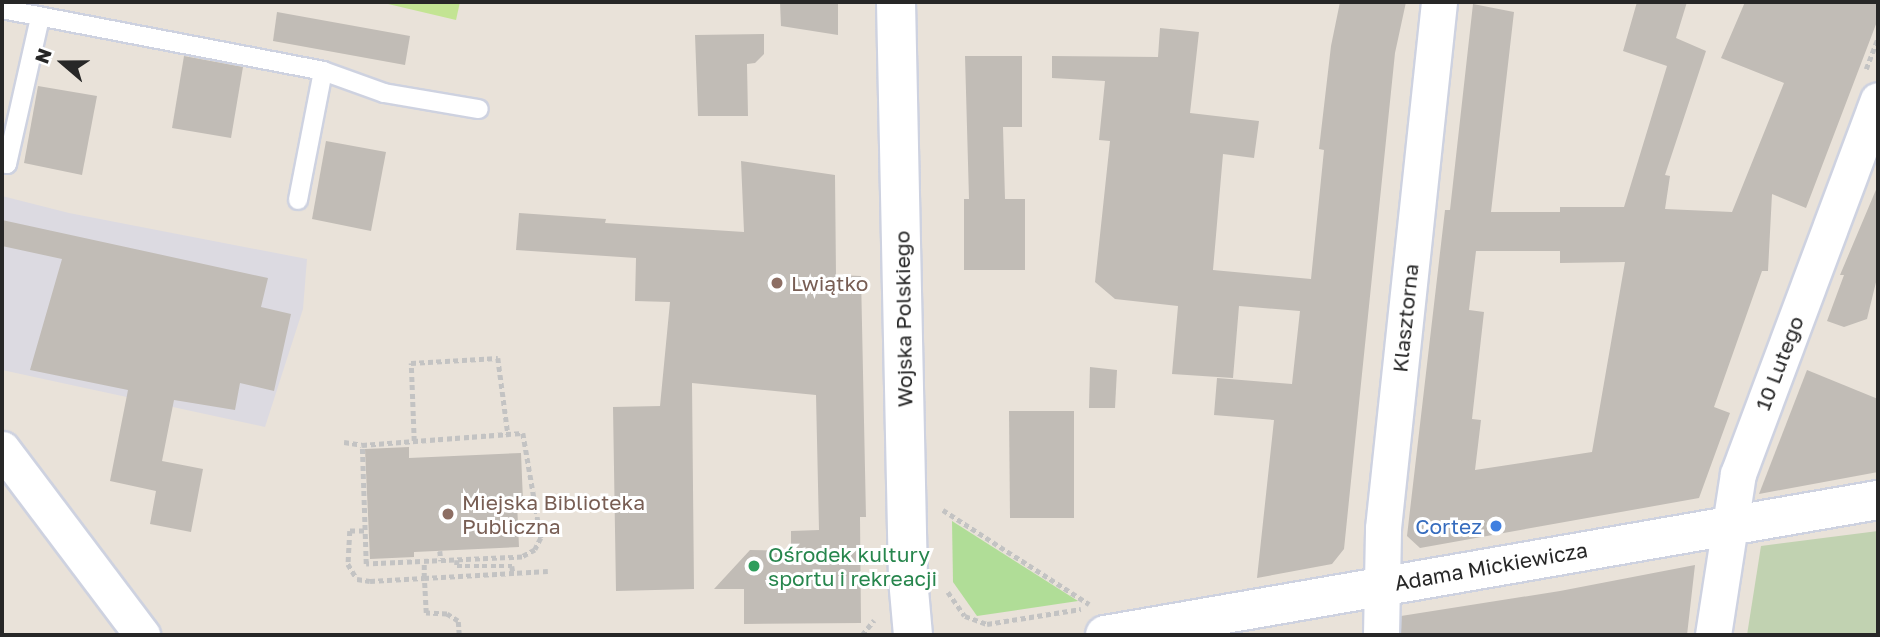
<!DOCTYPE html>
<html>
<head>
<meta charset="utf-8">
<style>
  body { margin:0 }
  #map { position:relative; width:1880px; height:637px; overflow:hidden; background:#e9e2d9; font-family:"Golos Text",sans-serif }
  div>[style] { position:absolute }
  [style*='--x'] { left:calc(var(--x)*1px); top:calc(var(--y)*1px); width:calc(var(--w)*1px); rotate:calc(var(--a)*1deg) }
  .industrial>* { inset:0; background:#dcdae1 }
  .green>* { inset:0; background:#b0dd97 }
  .cemetery>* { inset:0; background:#c1d2b1 }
  .pitch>* { inset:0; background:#c3e493 }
  .building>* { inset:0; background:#c1bcb6 }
  .path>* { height:4.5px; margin-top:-2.25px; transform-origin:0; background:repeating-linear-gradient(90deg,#c3c3c3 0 5px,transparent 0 8.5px) }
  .roads { filter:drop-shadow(2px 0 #ced2e0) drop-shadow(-2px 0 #ced2e0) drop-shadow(0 2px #ced2e0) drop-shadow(0 -2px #ced2e0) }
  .service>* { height:18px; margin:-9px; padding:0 9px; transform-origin:9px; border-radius:9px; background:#fff }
  .minor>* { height:35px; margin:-17.5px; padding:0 17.5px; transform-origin:17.5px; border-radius:17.5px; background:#fff }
  .tertiary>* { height:38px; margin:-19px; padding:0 19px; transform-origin:19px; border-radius:19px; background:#fff }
  .dots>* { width:19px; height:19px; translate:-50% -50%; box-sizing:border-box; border:4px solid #fff; border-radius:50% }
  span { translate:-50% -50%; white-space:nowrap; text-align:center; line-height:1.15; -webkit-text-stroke:6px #fff; paint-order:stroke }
  .education-label { font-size:21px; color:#785e54 }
  .left { translate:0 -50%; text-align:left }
  .street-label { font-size:21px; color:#272727 }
  .shop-label { font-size:21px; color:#366cbe }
  .right { translate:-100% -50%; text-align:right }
  .leisure-label { font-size:21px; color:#27864d }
  .frame { position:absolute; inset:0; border:4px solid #272727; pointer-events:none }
  .north { position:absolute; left:28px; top:28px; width:70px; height:70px; -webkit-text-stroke:5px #fff; paint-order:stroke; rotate:290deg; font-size:19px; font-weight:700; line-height:28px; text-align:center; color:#272727 }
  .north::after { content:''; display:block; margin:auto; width:24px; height:32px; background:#272727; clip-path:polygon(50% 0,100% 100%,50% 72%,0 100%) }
</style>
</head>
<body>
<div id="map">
  <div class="industrial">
    <i style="clip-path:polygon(2px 196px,69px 213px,307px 259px,303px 309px,265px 427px,2px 370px)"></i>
  </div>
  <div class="green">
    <i style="clip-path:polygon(952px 521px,1078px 601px,977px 616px,953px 582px)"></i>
  </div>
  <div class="cemetery">
    <i style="clip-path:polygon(1878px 531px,1878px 635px,1747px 635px,1761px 546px)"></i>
  </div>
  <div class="pitch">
    <i style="clip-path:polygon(389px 2px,460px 2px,456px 20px,388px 4px)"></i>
  </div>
  <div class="building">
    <i style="clip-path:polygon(780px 2px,838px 2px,838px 35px,781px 26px)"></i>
    <i style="clip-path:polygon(1340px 2px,1406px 2px,1395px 53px,1344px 549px,1332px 564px,1257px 578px,1274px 420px,1214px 415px,1217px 378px,1292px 384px,1300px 311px,1239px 306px,1233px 378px,1172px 374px,1178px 306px,1115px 299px,1095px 282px,1110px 141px,1099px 140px,1105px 81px,1052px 78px,1052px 56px,1158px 57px,1160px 28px,1199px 32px,1190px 113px,1259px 121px,1254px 158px,1223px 154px,1213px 270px,1311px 279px,1324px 150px,1319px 149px,1331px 46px)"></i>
    <i style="clip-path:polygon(evenodd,1637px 2px,1687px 2px,1676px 38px,1706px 51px,1665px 175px,1670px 176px,1665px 209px,1732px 212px,1784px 83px,1721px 58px,1745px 2px,1878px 2px,1878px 19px,1806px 208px,1772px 194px,1768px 271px,1762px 271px,1714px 407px,1730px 413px,1699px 498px,1420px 548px,1407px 536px,1445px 210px,1450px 210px,1473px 4px,1514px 12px,1491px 212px,1560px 212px,1560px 207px,1624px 207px,1667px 66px,1623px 51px,1637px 2px,1476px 251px,1560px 251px,1560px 263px,1625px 262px,1592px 452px,1475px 470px,1481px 420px,1472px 419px,1484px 312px,1469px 310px,1476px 251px)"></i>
    <i style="clip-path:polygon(277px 12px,410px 36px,405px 65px,273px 41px)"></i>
    <i style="clip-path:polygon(764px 34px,764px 54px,755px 63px,747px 64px,748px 116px,698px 116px,695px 35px)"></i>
    <i style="clip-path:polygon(184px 56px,243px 67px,231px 138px,172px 128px)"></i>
    <i style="clip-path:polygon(965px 56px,1022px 56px,1022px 127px,1003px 127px,1005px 199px,1025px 199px,1025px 270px,964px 270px,964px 199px,969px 199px)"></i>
    <i style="clip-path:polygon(38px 86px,97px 96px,82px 175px,24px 163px)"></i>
    <i style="clip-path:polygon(326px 141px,386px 152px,371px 231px,312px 219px)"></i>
    <i style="clip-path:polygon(741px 161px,835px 175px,836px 275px,861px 276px,866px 517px,860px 517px,861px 623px,744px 624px,744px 589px,714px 589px,750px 550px,791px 551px,791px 531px,819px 530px,816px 395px,692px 383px,694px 589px,616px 591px,613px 407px,660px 406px,670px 302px,635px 301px,636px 258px,516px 250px,519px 213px,606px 219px,605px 223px,744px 232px)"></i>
    <i style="clip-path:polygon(1878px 185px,1878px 274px,1867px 319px,1844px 327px,1827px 321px,1844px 275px,1840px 275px)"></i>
    <i style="clip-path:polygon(2px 220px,268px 278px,261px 307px,291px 314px,274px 391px,240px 383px,235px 410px,174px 400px,162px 461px,203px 469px,191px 532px,150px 524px,156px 491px,110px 481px,128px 390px,30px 370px,62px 259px,2px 246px)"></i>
    <i style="clip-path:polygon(1090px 367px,1117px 370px,1115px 408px,1089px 408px)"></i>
    <i style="clip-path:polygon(1807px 370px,1878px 399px,1878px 472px,1759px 494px)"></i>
    <i style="clip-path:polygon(1009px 411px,1074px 411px,1074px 518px,1010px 518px)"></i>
    <i style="clip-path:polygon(409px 447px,409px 458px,521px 453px,523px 501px,517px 502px,519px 547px,414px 552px,414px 557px,370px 559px,365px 449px)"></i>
    <i style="clip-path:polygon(1695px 565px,1687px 635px,1401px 635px,1401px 616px,1560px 591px)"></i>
  </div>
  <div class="path">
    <i style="--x:1866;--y:69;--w:33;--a:-69"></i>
    <i style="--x:523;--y:433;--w:107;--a:80.3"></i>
    <i style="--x:541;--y:538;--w:13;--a:117"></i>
    <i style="--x:535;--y:550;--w:15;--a:152"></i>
    <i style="--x:522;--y:557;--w:156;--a:177.4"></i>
    <i style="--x:366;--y:564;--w:119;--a:-91.9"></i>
    <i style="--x:362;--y:445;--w:161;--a:-4.3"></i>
    <i style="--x:414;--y:441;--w:78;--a:-92.2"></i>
    <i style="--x:411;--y:363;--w:87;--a:-3.3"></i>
    <i style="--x:498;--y:358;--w:77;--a:82.5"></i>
    <i style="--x:344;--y:442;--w:18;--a:9"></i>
    <i style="--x:943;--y:510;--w:174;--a:32.8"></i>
    <i style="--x:364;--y:531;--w:14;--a:180"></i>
    <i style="--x:350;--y:531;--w:33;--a:93"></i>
    <i style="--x:348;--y:564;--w:17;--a:59"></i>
    <i style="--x:357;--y:579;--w:13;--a:9"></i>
    <i style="--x:370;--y:581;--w:54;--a:-3.2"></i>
    <i style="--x:424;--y:578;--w:16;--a:-90"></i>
    <i style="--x:440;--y:551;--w:10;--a:84"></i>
    <i style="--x:457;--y:560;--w:6;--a:90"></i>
    <i style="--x:457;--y:566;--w:55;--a:0"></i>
    <i style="--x:512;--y:566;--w:7;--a:82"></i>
    <i style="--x:948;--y:592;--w:29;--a:55"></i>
    <i style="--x:965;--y:616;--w:23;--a:20"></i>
    <i style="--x:987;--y:624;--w:95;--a:-9.1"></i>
    <i style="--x:459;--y:635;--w:14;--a:-94"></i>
    <i style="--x:458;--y:621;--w:13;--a:-148"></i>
    <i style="--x:447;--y:614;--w:21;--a:-177"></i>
    <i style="--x:426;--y:613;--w:35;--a:-93"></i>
    <i style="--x:424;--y:578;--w:124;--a:-3.2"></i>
    <i style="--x:862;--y:635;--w:19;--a:-51"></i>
  </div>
  <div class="roads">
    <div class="service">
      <i style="--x:2;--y:9;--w:327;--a:10.9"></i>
      <i style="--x:323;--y:71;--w:65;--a:19.8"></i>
      <i style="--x:384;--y:93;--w:96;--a:9.6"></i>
      <i style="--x:2;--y:163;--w:5;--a:11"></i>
      <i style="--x:7;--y:164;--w:151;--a:-77.3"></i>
      <i style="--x:298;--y:200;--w:131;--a:-79"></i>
    </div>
    <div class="minor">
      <i style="--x:2;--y:449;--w:233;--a:53"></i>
      <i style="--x:1381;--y:635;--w:107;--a:-88.9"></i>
      <i style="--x:1383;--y:528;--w:529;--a:-83.92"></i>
      <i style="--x:1713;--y:635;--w:163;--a:-81.2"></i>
      <i style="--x:1738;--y:474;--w:399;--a:-69.5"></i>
    </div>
    <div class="tertiary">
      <i style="--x:896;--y:2;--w:577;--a:88.81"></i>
      <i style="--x:908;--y:579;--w:56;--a:84.9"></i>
      <i style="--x:1105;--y:635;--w:785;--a:-9.91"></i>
    </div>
  </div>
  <div class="dots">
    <i style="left:777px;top:283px;background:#8d6e63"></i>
    <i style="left:448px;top:514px;background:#8d6e63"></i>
    <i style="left:1496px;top:526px;background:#3f7fe0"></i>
    <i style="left:754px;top:566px;background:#2e9e5b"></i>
  </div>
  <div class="education-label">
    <span class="left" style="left:791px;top:283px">Lwiątko</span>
    <span class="left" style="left:462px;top:514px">Miejska Biblioteka<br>Publiczna</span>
  </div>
  <div class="street-label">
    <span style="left:1405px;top:318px;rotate:-84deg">Klasztorna</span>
    <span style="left:903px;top:319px;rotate:-91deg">Wojska Polskiego</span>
    <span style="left:1779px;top:363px;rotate:-69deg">10 Lutego</span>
    <span style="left:1491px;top:566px;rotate:-10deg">Adama Mickiewicza</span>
  </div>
  <div class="shop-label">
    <span class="right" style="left:1482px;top:526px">Cortez</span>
  </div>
  <div class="leisure-label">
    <span class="left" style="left:768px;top:566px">Ośrodek kultury<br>sportu i rekreacji</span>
  </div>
  <div class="frame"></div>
  <div class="north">N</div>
</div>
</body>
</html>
